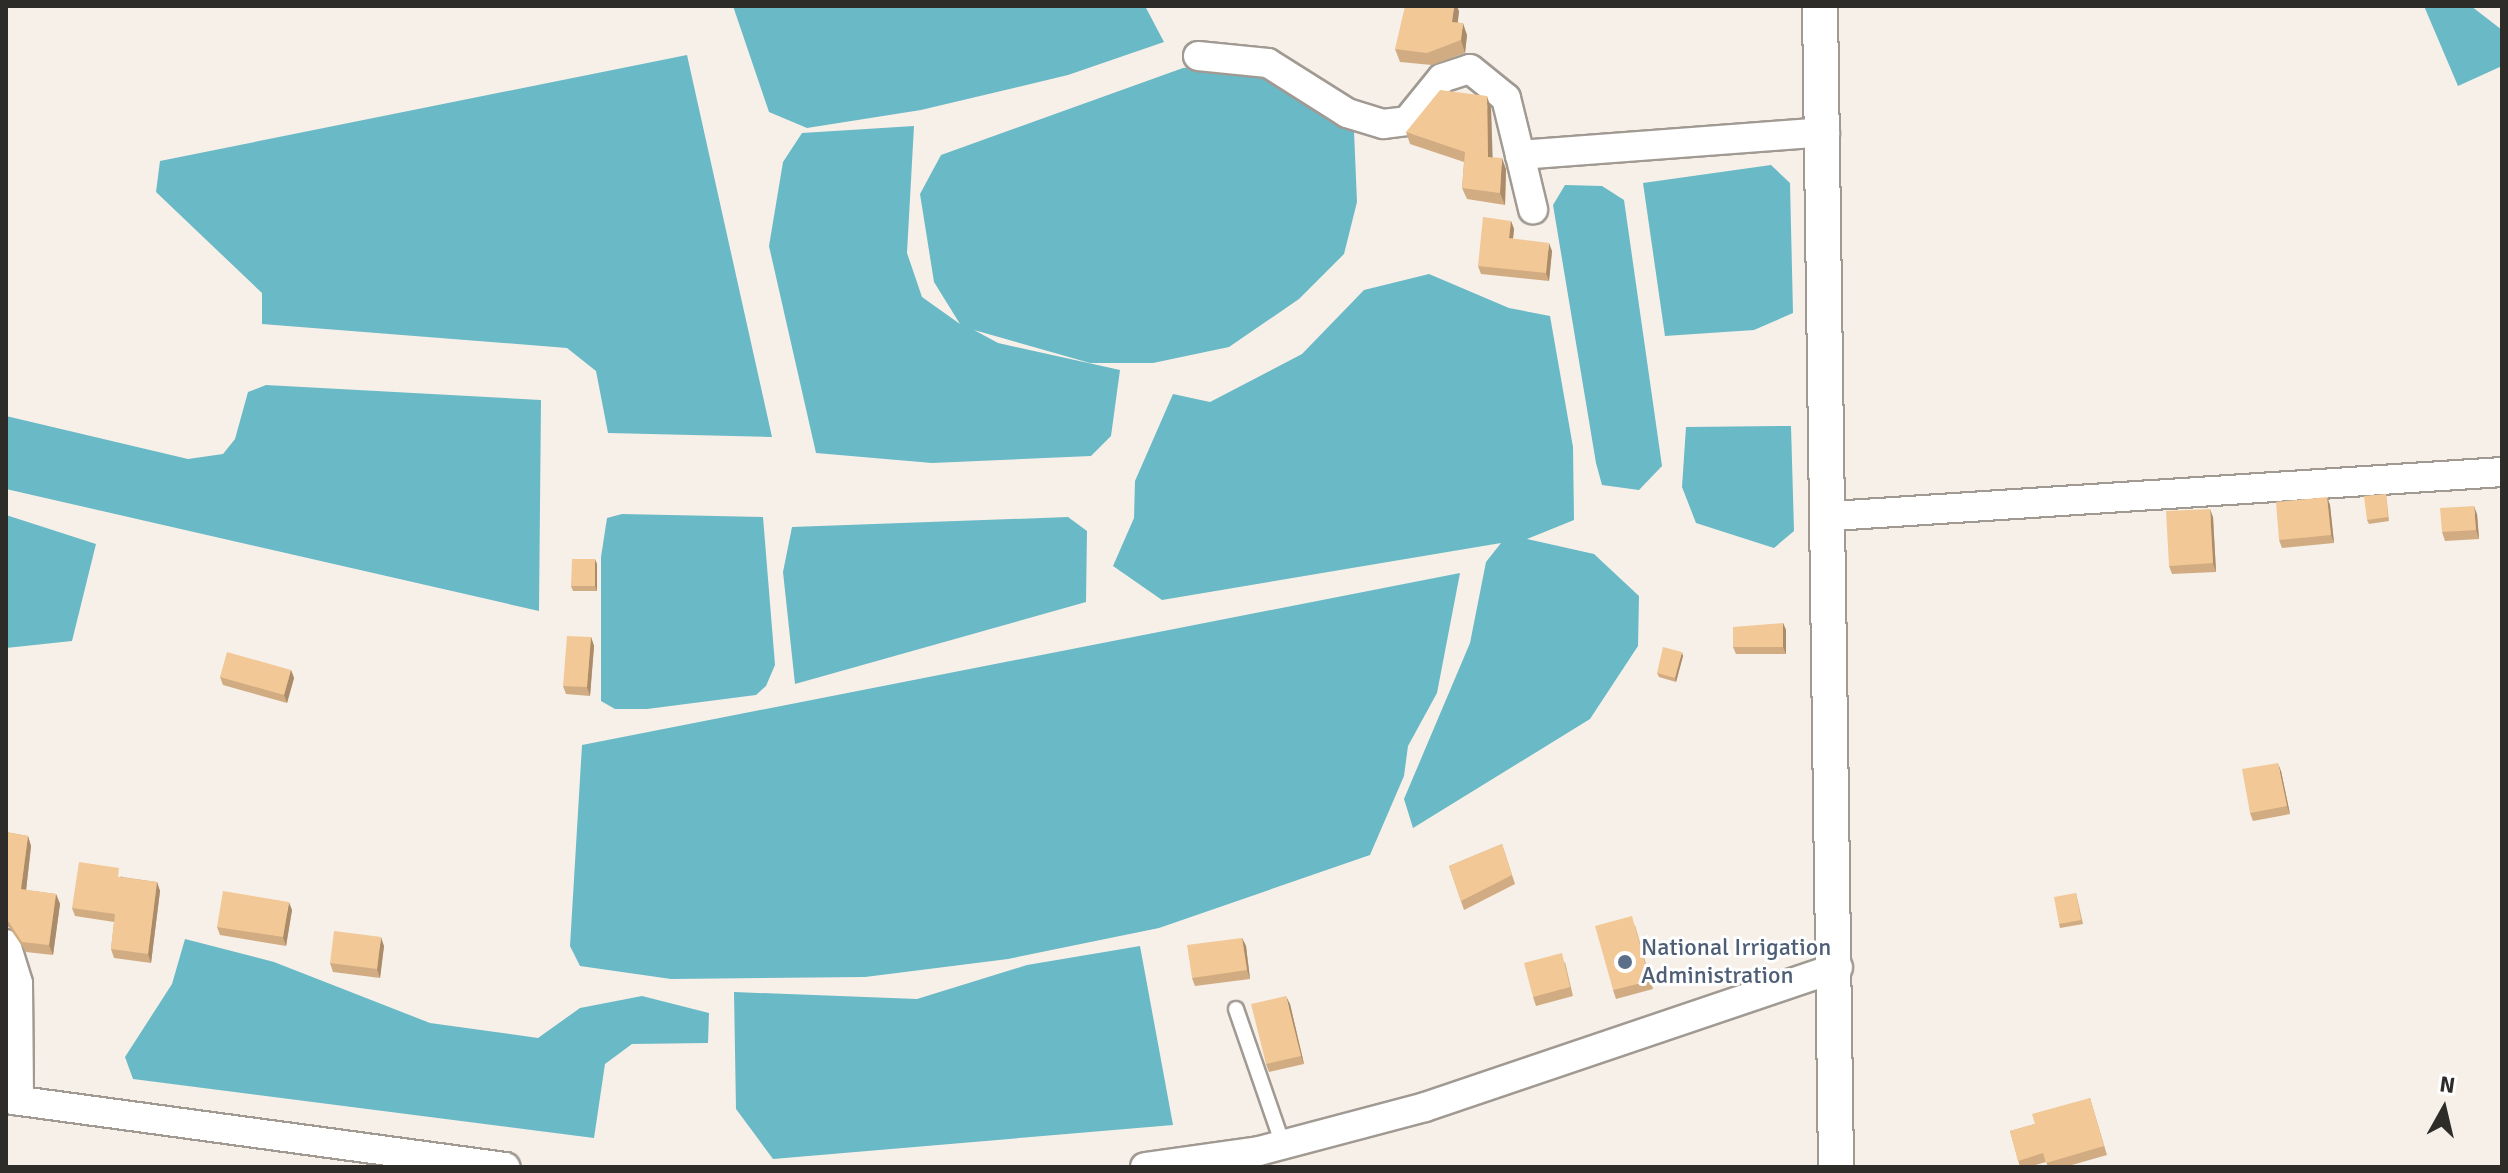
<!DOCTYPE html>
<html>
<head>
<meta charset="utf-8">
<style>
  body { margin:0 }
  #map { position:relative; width:2508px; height:1173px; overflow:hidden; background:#f7f0e8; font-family:Signika,sans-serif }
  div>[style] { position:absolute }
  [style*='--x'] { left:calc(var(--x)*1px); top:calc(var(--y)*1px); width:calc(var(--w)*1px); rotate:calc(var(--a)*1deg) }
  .water>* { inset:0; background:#6ab9c7 }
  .roads { filter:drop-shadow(2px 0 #a09a93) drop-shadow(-2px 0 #a09a93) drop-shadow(0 2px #a09a93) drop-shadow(0 -2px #a09a93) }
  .service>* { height:14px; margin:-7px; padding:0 7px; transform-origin:7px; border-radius:7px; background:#fff }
  .minor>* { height:28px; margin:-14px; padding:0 14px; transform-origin:14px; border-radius:14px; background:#fff }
  .tertiary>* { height:34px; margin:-17px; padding:0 17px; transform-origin:17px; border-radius:17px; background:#fff }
  .wall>* { inset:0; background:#d1ac82 }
  .shaded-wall>* { inset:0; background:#aa8c6a }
  .building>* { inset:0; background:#f3c897 }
  .dots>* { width:22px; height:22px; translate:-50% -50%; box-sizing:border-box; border:4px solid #fefefe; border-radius:50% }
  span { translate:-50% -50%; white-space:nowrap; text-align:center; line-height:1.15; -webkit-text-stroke:6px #fefefe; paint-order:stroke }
  .service-label { font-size:24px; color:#4e5e75 }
  .left { translate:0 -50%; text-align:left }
  .frame { position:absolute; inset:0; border:8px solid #2e2c29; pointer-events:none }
  .north { position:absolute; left:2404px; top:1069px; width:80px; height:80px; -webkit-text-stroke:6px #fefefe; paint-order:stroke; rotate:8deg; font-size:22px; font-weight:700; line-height:32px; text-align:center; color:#2e2c29 }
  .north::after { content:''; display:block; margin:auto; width:28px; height:36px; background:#2e2c29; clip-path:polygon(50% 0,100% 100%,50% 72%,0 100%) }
</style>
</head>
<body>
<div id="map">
  <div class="water">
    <i style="clip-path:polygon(733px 6px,1145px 6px,1164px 42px,1068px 75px,921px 110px,807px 128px,769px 112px)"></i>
    <i style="clip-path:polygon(2424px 6px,2471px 6px,2502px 30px,2502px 66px,2458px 86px)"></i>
    <i style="clip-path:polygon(687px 55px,772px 437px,608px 433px,596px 371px,567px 348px,262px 324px,262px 293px,156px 192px,160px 161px)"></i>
    <i style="clip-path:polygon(1241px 64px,1297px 88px,1354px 131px,1357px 202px,1344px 254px,1299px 299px,1229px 347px,1153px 363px,1090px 363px,974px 330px,998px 343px,1120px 370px,1111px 436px,1091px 456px,932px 463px,816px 453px,769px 246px,783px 162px,802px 133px,914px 126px,907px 253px,922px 297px,960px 324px,934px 282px,920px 194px,941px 155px,1183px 68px)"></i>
    <i style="clip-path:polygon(1771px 165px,1790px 183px,1793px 313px,1754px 330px,1665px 336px,1643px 183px)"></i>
    <i style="clip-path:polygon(1565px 185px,1602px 186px,1624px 200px,1662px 466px,1639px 490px,1602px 485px,1596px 463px,1553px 205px)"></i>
    <i style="clip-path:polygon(1429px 274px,1509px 308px,1550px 316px,1573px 447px,1574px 520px,1527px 539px,1594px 554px,1639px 596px,1638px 646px,1590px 719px,1413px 828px,1404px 799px,1470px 643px,1486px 562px,1501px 543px,1162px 600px,1113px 566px,1134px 518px,1135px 481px,1173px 394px,1210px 402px,1302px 354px,1364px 290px)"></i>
    <i style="clip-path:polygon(266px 385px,541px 400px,539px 611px,6px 489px,6px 416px,188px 459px,223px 454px,235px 439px,248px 392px)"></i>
    <i style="clip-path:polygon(1791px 426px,1794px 531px,1774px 548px,1696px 523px,1682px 487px,1686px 427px)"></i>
    <i style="clip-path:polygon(622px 514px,763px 517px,775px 665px,766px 686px,756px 695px,647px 709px,615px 709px,601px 701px,601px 557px,607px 518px)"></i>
    <i style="clip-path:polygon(6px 515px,96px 544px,72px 641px,6px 648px)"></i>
    <i style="clip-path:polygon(1068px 517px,1087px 531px,1086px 602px,795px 684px,783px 572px,792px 527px)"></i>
    <i style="clip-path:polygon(1460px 573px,1437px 693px,1408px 746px,1404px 776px,1370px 855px,1159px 928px,1008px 959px,865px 977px,671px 979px,580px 966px,570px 946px,582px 745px)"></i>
    <i style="clip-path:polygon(185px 939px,274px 962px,430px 1023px,538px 1038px,580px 1008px,642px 996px,709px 1013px,708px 1043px,632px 1044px,605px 1064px,594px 1138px,133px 1079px,125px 1057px,172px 984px)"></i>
    <i style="clip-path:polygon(1140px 946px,1173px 1125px,773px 1159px,736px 1109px,734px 992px,917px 999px,1027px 965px)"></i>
  </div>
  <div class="roads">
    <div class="service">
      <i style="--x:1236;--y:1009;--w:144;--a:70.9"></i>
    </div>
    <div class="minor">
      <i style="--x:1198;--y:56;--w:70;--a:5.7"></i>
      <i style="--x:1268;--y:63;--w:93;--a:32.3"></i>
      <i style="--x:1347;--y:113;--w:38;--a:17"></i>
      <i style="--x:1383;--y:124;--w:24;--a:-7"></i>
      <i style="--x:1407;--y:121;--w:55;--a:-50.9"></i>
      <i style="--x:1442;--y:78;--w:29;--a:-18"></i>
      <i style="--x:1470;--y:69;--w:46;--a:38.9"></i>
      <i style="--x:1506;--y:98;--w:59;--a:76.2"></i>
      <i style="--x:1520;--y:155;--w:306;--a:-4.3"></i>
      <i style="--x:1520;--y:155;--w:56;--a:76.5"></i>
      <i style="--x:1833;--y:516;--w:670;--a:-3.76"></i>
      <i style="--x:6;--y:944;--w:41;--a:72.9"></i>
      <i style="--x:18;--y:983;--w:118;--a:89.5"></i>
      <i style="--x:6;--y:1099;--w:504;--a:7.76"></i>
      <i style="--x:1145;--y:1167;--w:115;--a:-8"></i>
      <i style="--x:1259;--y:1151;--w:172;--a:-14.8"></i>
      <i style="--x:1425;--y:1107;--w:436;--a:-18.7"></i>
    </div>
    <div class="tertiary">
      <i style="--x:1820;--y:6;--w:1161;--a:89.21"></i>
    </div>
  </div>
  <div class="wall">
    <i style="clip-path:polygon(1459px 11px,1458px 22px,1467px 35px,1465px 53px,1432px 65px,1400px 62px,1395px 49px)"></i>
    <i style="clip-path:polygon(1491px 108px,1492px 157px,1506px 169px,1505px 205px,1467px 199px,1462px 188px,1464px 162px,1410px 144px,1406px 132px)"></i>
    <i style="clip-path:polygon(1511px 221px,1514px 229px,1513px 239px,1552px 251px,1549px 281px,1481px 274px,1478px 266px)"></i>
    <i style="clip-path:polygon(2386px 494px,2389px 521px,2369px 524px,2367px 520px)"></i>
    <i style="clip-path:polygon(2327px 497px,2330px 505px,2334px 543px,2282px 548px,2279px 540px)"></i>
    <i style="clip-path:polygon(2477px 514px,2479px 539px,2445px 541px,2442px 532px)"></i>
    <i style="clip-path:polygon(2213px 517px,2216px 572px,2172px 574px,2169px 566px)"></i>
    <i style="clip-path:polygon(597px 564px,597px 591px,573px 591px,571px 586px)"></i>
    <i style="clip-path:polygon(1783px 623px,1786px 630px,1786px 654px,1736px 654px,1733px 647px)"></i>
    <i style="clip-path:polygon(591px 637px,594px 646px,590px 696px,566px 694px,563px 686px)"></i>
    <i style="clip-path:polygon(1683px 656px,1676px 682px,1659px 677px,1657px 673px)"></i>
    <i style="clip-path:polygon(291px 670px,294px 678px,287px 703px,223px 685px,220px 677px)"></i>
    <i style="clip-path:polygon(2281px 771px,2290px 814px,2253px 821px,2250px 813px)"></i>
    <i style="clip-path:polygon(6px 832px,28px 836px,31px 846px,26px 890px,56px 894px,60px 904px,53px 955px,26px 952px,9px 927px,6px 928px)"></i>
    <i style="clip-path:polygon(1502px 844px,1515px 884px,1464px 910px,1449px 866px)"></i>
    <i style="clip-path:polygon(122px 876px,122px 877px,157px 882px,160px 891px,151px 963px,114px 958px,111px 949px,114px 922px,75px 916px,72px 908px)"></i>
    <i style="clip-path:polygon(2076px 893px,2083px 924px,2060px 928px,2059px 924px)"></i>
    <i style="clip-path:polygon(292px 910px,286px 946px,220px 935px,217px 927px)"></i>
    <i style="clip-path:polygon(1635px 925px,1653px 989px,1616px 999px,1613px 990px)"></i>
    <i style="clip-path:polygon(1242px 938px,1246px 946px,1250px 979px,1195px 986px,1192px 978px)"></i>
    <i style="clip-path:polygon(384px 946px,380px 978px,333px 972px,330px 963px)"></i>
    <i style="clip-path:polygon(1565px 962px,1573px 996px,1536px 1006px,1533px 997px)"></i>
    <i style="clip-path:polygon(1290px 1004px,1304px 1064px,1269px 1072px,1266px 1064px)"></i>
    <i style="clip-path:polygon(2090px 1098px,2107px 1155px,2065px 1167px,2048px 1167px,2046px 1162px,2029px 1167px,2020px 1167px,2010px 1131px,2035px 1124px)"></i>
  </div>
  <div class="shaded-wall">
    <i style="clip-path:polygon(1454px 6px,1457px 6px,1459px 11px,1456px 34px,1452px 22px)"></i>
    <i style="clip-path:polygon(1463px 23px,1467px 35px,1465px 53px,1461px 40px)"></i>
    <i style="clip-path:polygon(1487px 96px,1491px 108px,1493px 168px,1488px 157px)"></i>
    <i style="clip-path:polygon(1502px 158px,1506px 169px,1505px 205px,1500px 193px)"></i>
    <i style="clip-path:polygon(1511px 221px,1514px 229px,1512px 247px,1509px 238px)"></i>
    <i style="clip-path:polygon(1549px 243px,1552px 251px,1549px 281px,1546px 273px)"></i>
    <i style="clip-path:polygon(2327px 497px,2330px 505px,2334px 543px,2331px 535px)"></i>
    <i style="clip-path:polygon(2474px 506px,2477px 514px,2479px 539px,2476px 530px)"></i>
    <i style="clip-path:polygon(2210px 509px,2213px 517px,2216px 572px,2213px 563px)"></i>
    <i style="clip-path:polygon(595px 559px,597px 564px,597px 591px,595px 586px)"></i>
    <i style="clip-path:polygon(1783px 623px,1786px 630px,1786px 654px,1783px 647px)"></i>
    <i style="clip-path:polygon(591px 637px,594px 646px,590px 696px,587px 687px)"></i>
    <i style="clip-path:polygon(1682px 652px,1683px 656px,1676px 682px,1675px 678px)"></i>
    <i style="clip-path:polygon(291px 670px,294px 678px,287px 703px,284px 695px)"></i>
    <i style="clip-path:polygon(2278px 763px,2281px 771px,2290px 814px,2287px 806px)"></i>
    <i style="clip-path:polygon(28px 836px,31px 846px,25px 900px,21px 889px)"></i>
    <i style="clip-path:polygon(157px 882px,160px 891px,151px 963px,148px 954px)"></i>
    <i style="clip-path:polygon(56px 894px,60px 904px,53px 955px,49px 945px)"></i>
    <i style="clip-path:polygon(289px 902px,292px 910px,286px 946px,283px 937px)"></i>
    <i style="clip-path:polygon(381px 937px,384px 946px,380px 978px,377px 969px)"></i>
    <i style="clip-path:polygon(1242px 938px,1246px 946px,1250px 979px,1247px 970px)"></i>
    <i style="clip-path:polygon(1286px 996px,1290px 1004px,1304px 1064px,1301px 1056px)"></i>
  </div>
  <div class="building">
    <i style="clip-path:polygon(1405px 6px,1454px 6px,1452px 22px,1463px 23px,1461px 40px,1427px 53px,1395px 49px)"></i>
    <i style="clip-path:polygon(1440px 90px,1487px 96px,1488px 157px,1502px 158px,1500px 193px,1462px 188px,1465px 152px,1406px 132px)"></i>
    <i style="clip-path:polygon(1483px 217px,1511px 221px,1509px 238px,1549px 243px,1546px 273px,1478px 266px)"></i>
    <i style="clip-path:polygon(2386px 494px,2388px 517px,2367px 520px,2364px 496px)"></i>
    <i style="clip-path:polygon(2327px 497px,2331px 535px,2279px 540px,2276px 502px)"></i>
    <i style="clip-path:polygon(2474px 506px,2476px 530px,2442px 532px,2440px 508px)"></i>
    <i style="clip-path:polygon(2210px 509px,2213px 563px,2169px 566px,2166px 511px)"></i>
    <i style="clip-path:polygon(572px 559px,595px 559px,595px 586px,571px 586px)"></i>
    <i style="clip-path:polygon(1783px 623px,1783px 647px,1733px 647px,1733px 627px)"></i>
    <i style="clip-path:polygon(567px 636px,591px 637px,587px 687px,563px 686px)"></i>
    <i style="clip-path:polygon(1663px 647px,1682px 652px,1675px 678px,1657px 673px)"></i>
    <i style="clip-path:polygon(227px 652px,291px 670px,284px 695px,220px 677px)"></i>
    <i style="clip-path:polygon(2278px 763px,2287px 806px,2250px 813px,2242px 769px)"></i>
    <i style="clip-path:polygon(6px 832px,28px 836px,21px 889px,56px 894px,49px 945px,22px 942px,6px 918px)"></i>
    <i style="clip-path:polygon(1502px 844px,1512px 875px,1461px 901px,1449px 866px)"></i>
    <i style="clip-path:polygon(79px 862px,119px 868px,118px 877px,157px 882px,148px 954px,111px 949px,115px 914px,72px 908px)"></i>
    <i style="clip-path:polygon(223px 891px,289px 902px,283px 937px,217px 927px)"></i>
    <i style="clip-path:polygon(2076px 893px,2081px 920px,2059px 924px,2054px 897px)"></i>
    <i style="clip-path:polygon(1632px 916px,1650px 981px,1613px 990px,1595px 926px)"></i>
    <i style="clip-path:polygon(334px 931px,381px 937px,377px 969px,330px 963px)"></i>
    <i style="clip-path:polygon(1242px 938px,1247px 970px,1192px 978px,1187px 945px)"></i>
    <i style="clip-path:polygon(1562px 953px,1570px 987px,1533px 997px,1524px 963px)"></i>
    <i style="clip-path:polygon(1286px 996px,1301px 1056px,1266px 1064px,1251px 1004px)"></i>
    <i style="clip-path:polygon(2090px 1098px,2104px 1146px,2046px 1163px,2043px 1153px,2018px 1161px,2010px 1131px,2035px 1124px,2032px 1114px)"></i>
  </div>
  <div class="dots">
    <i style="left:1625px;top:962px;background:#5c6f8a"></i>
  </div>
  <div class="service-label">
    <span class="left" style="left:1641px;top:962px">National Irrigation<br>Administration</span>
  </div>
  <div class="frame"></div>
  <div class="north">N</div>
</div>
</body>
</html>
